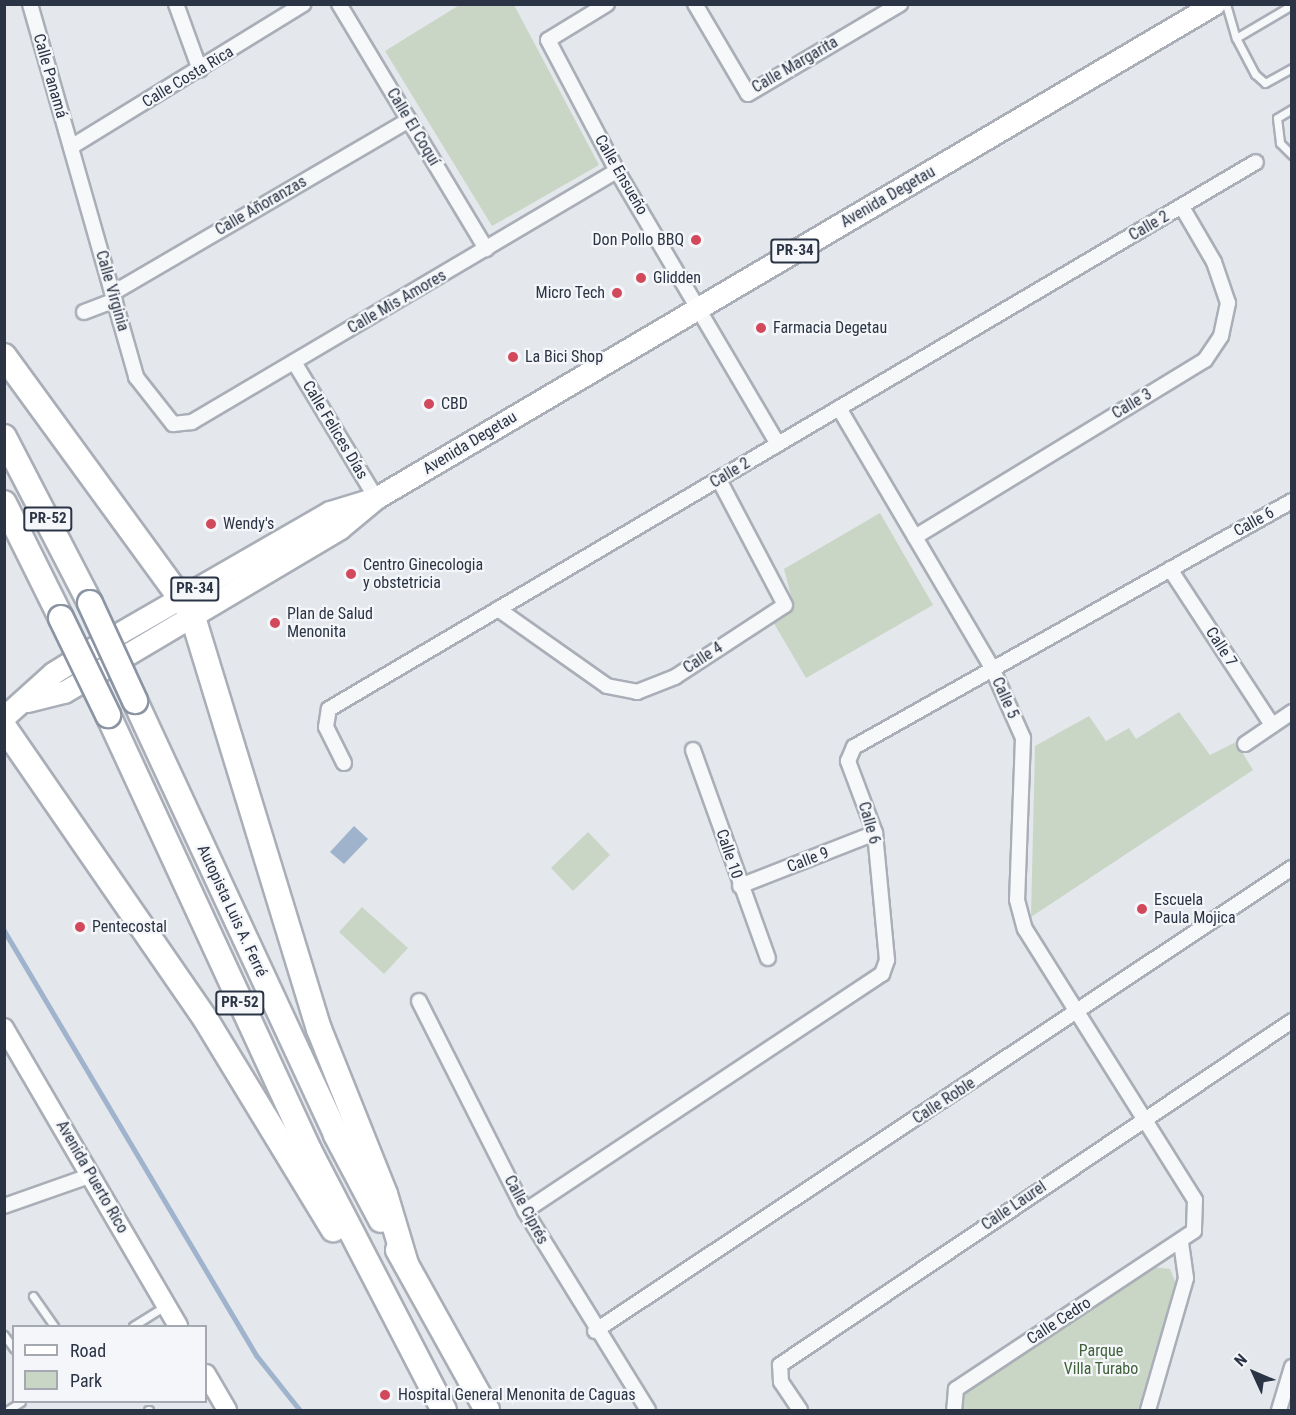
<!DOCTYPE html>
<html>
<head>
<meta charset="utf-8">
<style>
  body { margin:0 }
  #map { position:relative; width:1296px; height:1415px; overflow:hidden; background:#e4e7ec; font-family:"Roboto Condensed",sans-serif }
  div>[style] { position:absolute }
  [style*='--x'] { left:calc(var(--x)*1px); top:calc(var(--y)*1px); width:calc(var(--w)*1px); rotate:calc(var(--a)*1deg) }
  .green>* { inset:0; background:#c9d6c5 }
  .water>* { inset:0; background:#9fb4cc }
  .stream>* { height:4.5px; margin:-2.25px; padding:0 2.25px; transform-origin:2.25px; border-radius:2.25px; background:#9fb4cc }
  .roads { filter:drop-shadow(2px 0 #a9aeb7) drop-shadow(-2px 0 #a9aeb7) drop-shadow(0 2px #a9aeb7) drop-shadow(0 -2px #a9aeb7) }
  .lane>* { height:7px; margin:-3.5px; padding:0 3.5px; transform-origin:3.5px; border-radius:3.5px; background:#f7f8fa }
  .street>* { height:14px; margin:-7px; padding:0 7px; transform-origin:7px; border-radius:7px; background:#f7f8fa }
  .secondary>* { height:18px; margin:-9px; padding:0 9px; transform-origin:9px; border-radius:9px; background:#fff }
  .primary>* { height:21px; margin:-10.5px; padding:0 10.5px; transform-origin:10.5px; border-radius:10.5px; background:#fff }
  .highway>* { height:24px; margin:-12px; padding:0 12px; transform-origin:12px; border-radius:12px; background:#fff }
  .bridges { filter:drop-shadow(2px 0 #8b94a3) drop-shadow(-2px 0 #8b94a3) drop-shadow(0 2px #8b94a3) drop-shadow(0 -2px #8b94a3) }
  .highway-bridge>* { height:24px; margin:-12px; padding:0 12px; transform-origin:12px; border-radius:12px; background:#fff }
  .dots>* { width:16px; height:16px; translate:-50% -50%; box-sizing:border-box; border:3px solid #f4f6f9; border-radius:50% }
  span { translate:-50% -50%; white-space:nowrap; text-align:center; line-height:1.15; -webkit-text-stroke:4.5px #f4f6f9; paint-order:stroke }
  .shield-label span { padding:2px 4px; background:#f4f6f9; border:2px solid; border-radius:4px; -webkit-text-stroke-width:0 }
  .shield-label { font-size:15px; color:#2b3445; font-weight:700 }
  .street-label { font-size:16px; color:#2b3445 }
  .poi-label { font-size:16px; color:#2b3445 }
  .right { translate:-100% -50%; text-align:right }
  .left { translate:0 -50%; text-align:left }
  .park-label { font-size:16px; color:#3f6138 }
  .frame { position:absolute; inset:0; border:6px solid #2b3445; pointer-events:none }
  .legend { position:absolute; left:12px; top:1325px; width:195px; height:78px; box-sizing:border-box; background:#f4f6f9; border:2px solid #a4a8b1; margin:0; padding:8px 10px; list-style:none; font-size:18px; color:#2b3445 }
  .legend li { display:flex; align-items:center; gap:12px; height:30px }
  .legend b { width:30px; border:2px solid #a4a8b1 }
  .north { position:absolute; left:1224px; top:1343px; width:60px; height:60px; -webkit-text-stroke:4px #f4f6f9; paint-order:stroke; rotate:314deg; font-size:16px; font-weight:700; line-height:24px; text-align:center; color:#2b3445 }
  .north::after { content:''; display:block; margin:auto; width:21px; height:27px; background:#2b3445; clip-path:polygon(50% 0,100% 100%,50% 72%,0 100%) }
</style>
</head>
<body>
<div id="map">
  <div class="green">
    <i style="clip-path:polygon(461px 4px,514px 5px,599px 165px,492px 226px,385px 51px)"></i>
    <i style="clip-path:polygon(880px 513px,933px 605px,806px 678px,772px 620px,794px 607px,784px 569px)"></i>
    <i style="clip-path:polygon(1179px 712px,1210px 755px,1236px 742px,1253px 770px,1031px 917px,1035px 746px,1089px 716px,1106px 741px,1129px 728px,1136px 739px)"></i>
    <i style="clip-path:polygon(588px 832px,610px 855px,573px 891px,551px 868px)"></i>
    <i style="clip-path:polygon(362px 907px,408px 948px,384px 974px,339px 932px)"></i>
    <i style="clip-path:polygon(1152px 1267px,1170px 1269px,1176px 1284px,1140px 1410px,958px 1410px,961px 1391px)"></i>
  </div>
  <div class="water">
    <i style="clip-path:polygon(354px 826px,368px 839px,344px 864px,330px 852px)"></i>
  </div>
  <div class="stream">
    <i style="--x:4;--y:930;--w:495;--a:59.3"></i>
    <i style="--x:257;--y:1356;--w:69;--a:51.5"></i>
  </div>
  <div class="roads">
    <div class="lane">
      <i style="--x:1226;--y:4;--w:35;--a:74"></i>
      <i style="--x:1236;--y:38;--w:65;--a:-30.5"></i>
      <i style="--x:1236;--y:38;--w:41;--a:62.2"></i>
      <i style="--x:1255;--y:74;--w:13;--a:42"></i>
      <i style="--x:1265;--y:83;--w:31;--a:-29"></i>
      <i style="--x:1292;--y:109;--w:17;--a:149"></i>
      <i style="--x:1277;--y:118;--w:25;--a:83"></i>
      <i style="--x:1280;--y:143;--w:17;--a:45"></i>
      <i style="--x:33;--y:1296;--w:37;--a:55"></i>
      <i style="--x:133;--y:1326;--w:38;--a:-32"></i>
      <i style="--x:4;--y:1335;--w:17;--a:54"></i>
      <i style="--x:8;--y:1410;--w:15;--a:-32"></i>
      <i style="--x:148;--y:1410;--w:1;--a:0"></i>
    </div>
    <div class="street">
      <i style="--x:30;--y:4;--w:388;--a:74.1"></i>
      <i style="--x:136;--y:377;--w:60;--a:51.8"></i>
      <i style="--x:173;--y:424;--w:19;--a:-6"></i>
      <i style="--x:192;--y:422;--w:494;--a:-30.6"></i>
      <i style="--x:176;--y:4;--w:70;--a:70"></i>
      <i style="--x:339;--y:4;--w:286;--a:59"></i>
      <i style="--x:607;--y:4;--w:69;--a:148.6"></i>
      <i style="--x:548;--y:40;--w:148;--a:62.2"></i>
      <i style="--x:617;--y:171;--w:317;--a:59.5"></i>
      <i style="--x:695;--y:4;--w:104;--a:59.5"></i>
      <i style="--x:748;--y:94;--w:177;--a:-30.6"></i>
      <i style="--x:71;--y:147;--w:273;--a:-31.6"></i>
      <i style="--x:113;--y:293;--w:343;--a:-30.3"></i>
      <i style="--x:84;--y:312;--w:33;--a:-21"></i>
      <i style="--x:294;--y:362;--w:159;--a:58.9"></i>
      <i style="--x:839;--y:408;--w:302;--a:59.5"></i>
      <i style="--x:992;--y:668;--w:77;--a:66.1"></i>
      <i style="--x:1023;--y:738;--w:162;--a:92.1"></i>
      <i style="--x:1017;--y:900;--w:30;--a:75"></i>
      <i style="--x:1025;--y:929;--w:320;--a:57.9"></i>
      <i style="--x:1195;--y:1200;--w:31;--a:92"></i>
      <i style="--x:1194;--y:1231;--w:286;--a:146.4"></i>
      <i style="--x:956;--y:1389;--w:21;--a:95"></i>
      <i style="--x:915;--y:537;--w:340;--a:-31.4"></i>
      <i style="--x:1205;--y:360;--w:29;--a:-56"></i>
      <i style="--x:1221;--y:336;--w:34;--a:-78"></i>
      <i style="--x:1228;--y:303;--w:43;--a:-108.9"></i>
      <i style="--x:1214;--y:262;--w:64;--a:-120.2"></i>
      <i style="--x:1170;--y:569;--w:186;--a:56.8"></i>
      <i style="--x:498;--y:609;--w:133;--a:35.2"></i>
      <i style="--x:607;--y:686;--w:31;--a:11"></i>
      <i style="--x:637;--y:692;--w:41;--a:-21.5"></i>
      <i style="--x:675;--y:677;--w:131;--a:-33.2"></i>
      <i style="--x:785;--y:605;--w:141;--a:-117.8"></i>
      <i style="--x:1245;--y:744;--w:57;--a:-34.2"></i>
      <i style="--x:693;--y:750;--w:221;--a:70.2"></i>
      <i style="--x:344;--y:763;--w:40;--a:-116.6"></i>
      <i style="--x:326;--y:727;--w:18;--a:-81"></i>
      <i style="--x:329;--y:709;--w:1076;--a:-30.54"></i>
      <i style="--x:740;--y:886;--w:145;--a:-21.4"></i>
      <i style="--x:419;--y:1001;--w:235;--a:63.2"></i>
      <i style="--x:525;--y:1211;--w:234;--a:58.3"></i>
      <i style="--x:4;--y:1206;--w:93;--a:-19.4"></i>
      <i style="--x:525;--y:1211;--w:429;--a:-33.6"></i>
      <i style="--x:882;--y:974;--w:15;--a:-70"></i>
      <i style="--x:887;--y:960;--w:128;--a:-95.4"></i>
      <i style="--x:875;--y:833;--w:77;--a:-110.6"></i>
      <i style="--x:848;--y:761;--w:15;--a:-67"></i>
      <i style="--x:854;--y:747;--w:502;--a:-29.32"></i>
      <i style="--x:595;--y:1331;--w:837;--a:-33.6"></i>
      <i style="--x:800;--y:1410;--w:34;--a:-124"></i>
      <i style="--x:781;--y:1382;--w:17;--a:-93"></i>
      <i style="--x:780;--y:1365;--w:617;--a:-33.9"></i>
      <i style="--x:1148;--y:1410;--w:137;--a:-73.9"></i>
      <i style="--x:1186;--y:1278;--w:36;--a:-98"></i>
      <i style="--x:1279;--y:1410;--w:45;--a:-73.2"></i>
    </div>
    <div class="secondary">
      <i style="--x:4;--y:1028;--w:345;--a:59.7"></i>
      <i style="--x:206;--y:1374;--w:42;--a:59.7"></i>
    </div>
    <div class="primary">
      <i style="--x:27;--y:701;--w:38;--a:-14"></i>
      <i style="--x:64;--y:692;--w:321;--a:-30.7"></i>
      <i style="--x:340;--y:528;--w:47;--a:-39.8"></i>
      <i style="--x:376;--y:498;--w:973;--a:-30.52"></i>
      <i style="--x:4;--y:717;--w:66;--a:-41.9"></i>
      <i style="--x:53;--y:673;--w:36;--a:-32"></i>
      <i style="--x:83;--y:654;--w:285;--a:-29.9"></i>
      <i style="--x:330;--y:512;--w:39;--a:-17"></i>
    </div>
    <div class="highway">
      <i style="--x:4;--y:356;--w:319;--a:53.9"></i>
      <i style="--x:192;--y:614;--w:434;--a:73"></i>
      <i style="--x:319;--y:1029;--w:178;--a:68.2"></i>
      <i style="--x:385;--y:1194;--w:73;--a:73.3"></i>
      <i style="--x:4;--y:437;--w:187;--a:62.6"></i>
      <i style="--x:4;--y:503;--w:128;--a:63.6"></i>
      <i style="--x:135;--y:701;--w:478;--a:65.1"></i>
      <i style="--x:336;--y:1135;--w:96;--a:62.1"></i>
      <i style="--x:108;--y:715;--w:479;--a:65.2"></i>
      <i style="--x:309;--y:1150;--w:293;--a:62.6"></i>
      <i style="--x:4;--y:727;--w:356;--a:55.4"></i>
      <i style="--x:206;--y:1020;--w:245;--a:58.7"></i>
      <i style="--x:398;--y:1250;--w:183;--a:60.9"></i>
    </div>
  </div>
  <div class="bridges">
    <div class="highway-bridge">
      <i style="--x:90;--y:603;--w:108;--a:65.3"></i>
      <i style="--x:61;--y:618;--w:108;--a:64.1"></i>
    </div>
  </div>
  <div class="dots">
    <i style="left:696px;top:240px;background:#d1495b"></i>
    <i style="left:641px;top:278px;background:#d1495b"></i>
    <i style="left:617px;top:293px;background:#d1495b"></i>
    <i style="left:761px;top:328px;background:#d1495b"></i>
    <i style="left:513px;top:357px;background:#d1495b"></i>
    <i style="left:429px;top:404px;background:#d1495b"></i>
    <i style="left:211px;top:524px;background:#d1495b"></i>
    <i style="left:351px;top:574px;background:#d1495b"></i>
    <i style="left:275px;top:623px;background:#d1495b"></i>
    <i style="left:1142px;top:909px;background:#d1495b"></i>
    <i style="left:80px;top:927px;background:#d1495b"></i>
    <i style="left:385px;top:1395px;background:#d1495b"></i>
  </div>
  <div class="shield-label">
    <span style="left:795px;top:251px">PR-34</span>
    <span style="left:48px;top:519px">PR-52</span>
    <span style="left:195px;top:589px">PR-34</span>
    <span style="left:240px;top:1003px">PR-52</span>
  </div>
  <div class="street-label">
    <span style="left:795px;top:65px;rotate:-30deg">Calle Margarita</span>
    <span style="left:50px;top:76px;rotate:74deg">Calle Panamá</span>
    <span style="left:188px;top:77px;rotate:-31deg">Calle Costa Rica</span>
    <span style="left:413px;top:127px;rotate:59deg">Calle El Coquí</span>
    <span style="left:621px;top:175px;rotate:60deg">Calle Ensueño</span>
    <span style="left:888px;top:197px;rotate:-30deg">Avenida Degetau</span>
    <span style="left:261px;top:206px;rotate:-30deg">Calle Añoranzas</span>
    <span style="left:1149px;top:226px;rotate:-30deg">Calle 2</span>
    <span style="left:112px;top:291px;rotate:74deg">Calle Virginia</span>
    <span style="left:397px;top:302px;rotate:-30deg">Calle Mis Amores</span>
    <span style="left:1132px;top:404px;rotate:-31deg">Calle 3</span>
    <span style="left:335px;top:430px;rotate:59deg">Calle Felices Días</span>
    <span style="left:470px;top:443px;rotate:-31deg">Avenida Degetau</span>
    <span style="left:730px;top:473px;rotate:-31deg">Calle 2</span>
    <span style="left:1254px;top:522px;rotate:-29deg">Calle 6</span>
    <span style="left:1221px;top:647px;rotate:57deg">Calle 7</span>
    <span style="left:703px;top:658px;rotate:-33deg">Calle 4</span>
    <span style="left:1005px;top:698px;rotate:66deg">Calle 5</span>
    <span style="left:869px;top:823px;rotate:74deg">Calle 6</span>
    <span style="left:729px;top:854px;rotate:71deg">Calle 10</span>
    <span style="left:808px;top:860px;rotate:-21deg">Calle 9</span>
    <span style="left:232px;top:911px;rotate:65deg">Autopista Luis A. Ferré</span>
    <span style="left:944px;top:1101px;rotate:-33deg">Calle Roble</span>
    <span style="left:92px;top:1177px;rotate:60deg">Avenida Puerto Rico</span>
    <span style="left:1014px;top:1206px;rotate:-34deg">Calle Laurel</span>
    <span style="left:526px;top:1210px;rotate:62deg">Calle Ciprés</span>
    <span style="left:1059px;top:1321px;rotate:-33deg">Calle Cedro</span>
  </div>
  <div class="poi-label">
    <span class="right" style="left:684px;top:240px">Don Pollo BBQ</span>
    <span class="left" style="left:653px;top:278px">Glidden</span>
    <span class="right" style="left:605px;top:293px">Micro Tech</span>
    <span class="left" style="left:773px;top:328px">Farmacia Degetau</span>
    <span class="left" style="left:525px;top:357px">La Bici Shop</span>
    <span class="left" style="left:441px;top:404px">CBD</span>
    <span class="left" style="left:223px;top:524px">Wendy's</span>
    <span class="left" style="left:363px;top:574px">Centro Ginecologia<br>y obstetricia</span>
    <span class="left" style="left:287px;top:623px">Plan de Salud<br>Menonita</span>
    <span class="left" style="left:1154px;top:909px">Escuela<br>Paula Mojica</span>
    <span class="left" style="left:92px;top:927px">Pentecostal</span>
    <span class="left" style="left:398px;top:1395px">Hospital General Menonita de Caguas</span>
  </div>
  <div class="park-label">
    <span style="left:1101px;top:1360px">Parque<br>Villa Turabo</span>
  </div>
  <div class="frame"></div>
  <ul class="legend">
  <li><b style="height:8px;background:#fff"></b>Road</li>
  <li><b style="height:16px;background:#c9d6c5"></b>Park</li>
  </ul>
  <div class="north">N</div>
</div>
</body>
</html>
